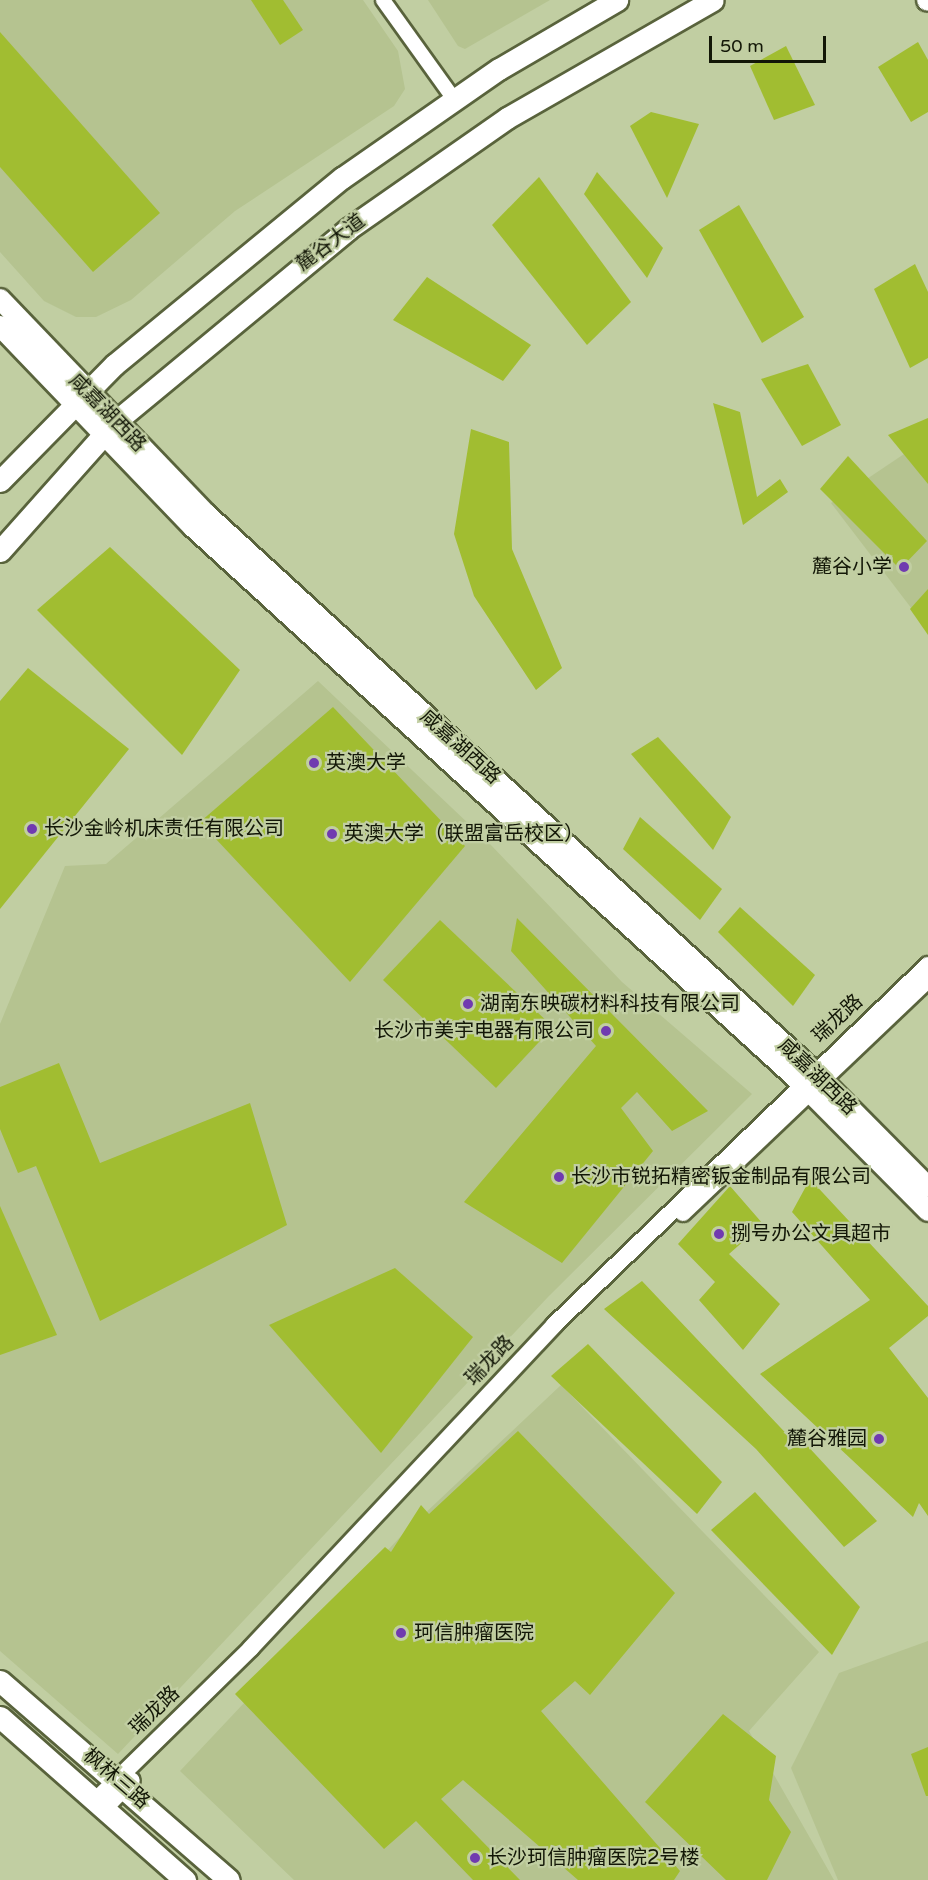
<!DOCTYPE html>
<html>
<head>
<meta charset="utf-8">
<style>
  body { margin:0 }
  #map { position:relative; width:928px; height:1880px; overflow:hidden; background:#c1cea2; font-family:"Varela Round","Noto Sans SC",sans-serif }
  div>[style] { position:absolute }
  [style*='--x'] { left:calc(var(--x)*1px); top:calc(var(--y)*1px); width:calc(var(--w)*1px); rotate:calc(var(--a)*1deg) }
  .built>* { inset:0; background:#b5c390 }
  .building>* { inset:0; background:#a1bd31 }
  .roads { filter:drop-shadow(2px 0 #59633c) drop-shadow(-2px 0 #59633c) drop-shadow(0 2px #59633c) drop-shadow(0 -2px #59633c) }
  .minor>* { height:14px; margin:-7px; padding:0 7px; transform-origin:7px; border-radius:7px; background:#fff }
  .tertiary>* { height:16px; margin:-8px; padding:0 8px; transform-origin:8px; border-radius:8px; background:#fff }
  .secondary>* { height:20px; margin:-10px; padding:0 10px; transform-origin:10px; border-radius:10px; background:#fff }
  .primary>* { height:21px; margin:-10.5px; padding:0 10.5px; transform-origin:10.5px; border-radius:10.5px; background:#fff }
  .dots>* { width:16px; height:16px; translate:-50% -50%; box-sizing:border-box; border:3px solid #c1cea2; border-radius:50% }
  span { translate:-50% -50%; white-space:nowrap; text-align:center; line-height:1.15; -webkit-text-stroke:4.5px #c1cea2; paint-order:stroke }
  .street-label { font-size:20px; color:#131707 }
  .poi-label { font-size:20px; color:#131707 }
  .right { translate:-100% -50%; text-align:right }
  .left { translate:0 -50%; text-align:left }
  .scale { position:absolute; left:709px; top:36px; width:117px; height:27px; box-sizing:border-box; border:3px solid #131707; border-top:0; padding-left:8px; font-size:18px; line-height:21px; white-space:nowrap; color:#131707; -webkit-text-stroke:4px #c1cea2; paint-order:stroke }
</style>
</head>
<body>
<div id="map">
  <div class="built">
    <i style="clip-path:polygon(0 0,363px 0,398px 51px,405px 89px,394px 106px,235px 211px,131px 300px,96px 317px,76px 317px,44px 301px,0 252px)"></i>
    <i style="clip-path:polygon(428px 0,550px 0,465px 49px,458px 46px)"></i>
    <i style="clip-path:polygon(928px 438px,928px 630px,831px 503px)"></i>
    <i style="clip-path:polygon(318px 681px,490px 844px,622px 982px,752px 1094px,548px 1297px,118px 1754px,0 1651px,0 1024px,65px 866px,106px 864px)"></i>
    <i style="clip-path:polygon(561px 1385px,819px 1652px,749px 1731px,834px 1880px,294px 1880px,180px 1771px,402px 1535px)"></i>
    <i style="clip-path:polygon(928px 1641px,928px 1880px,838px 1880px,791px 1768px,839px 1673px)"></i>
  </div>
  <div class="building">
    <i style="clip-path:polygon(251px 0,283px 0,303px 30px,280px 45px)"></i>
    <i style="clip-path:polygon(0 32px,160px 213px,93px 272px,0 167px)"></i>
    <i style="clip-path:polygon(918px 42px,928px 60px,928px 112px,911px 122px,878px 67px)"></i>
    <i style="clip-path:polygon(786px 46px,815px 105px,774px 120px,750px 66px)"></i>
    <i style="clip-path:polygon(651px 112px,699px 124px,667px 198px,630px 126px)"></i>
    <i style="clip-path:polygon(597px 172px,663px 248px,647px 278px,584px 194px)"></i>
    <i style="clip-path:polygon(539px 177px,631px 302px,587px 345px,492px 225px)"></i>
    <i style="clip-path:polygon(739px 205px,804px 317px,762px 343px,699px 230px)"></i>
    <i style="clip-path:polygon(915px 264px,928px 292px,928px 358px,910px 368px,874px 289px)"></i>
    <i style="clip-path:polygon(427px 277px,531px 345px,503px 381px,393px 320px)"></i>
    <i style="clip-path:polygon(808px 364px,841px 425px,802px 446px,761px 379px)"></i>
    <i style="clip-path:polygon(713px 403px,740px 412px,757px 497px,780px 479px,788px 492px,743px 525px)"></i>
    <i style="clip-path:polygon(928px 418px,928px 484px,888px 435px)"></i>
    <i style="clip-path:polygon(471px 429px,509px 442px,512px 549px,562px 668px,536px 690px,474px 596px,454px 534px)"></i>
    <i style="clip-path:polygon(848px 456px,927px 541px,900px 569px,820px 489px)"></i>
    <i style="clip-path:polygon(110px 547px,240px 670px,182px 755px,37px 610px)"></i>
    <i style="clip-path:polygon(928px 589px,928px 635px,910px 609px)"></i>
    <i style="clip-path:polygon(28px 668px,129px 749px,0 909px,0 701px)"></i>
    <i style="clip-path:polygon(333px 707px,465px 846px,350px 982px,200px 822px)"></i>
    <i style="clip-path:polygon(658px 737px,731px 817px,713px 850px,631px 754px)"></i>
    <i style="clip-path:polygon(640px 817px,722px 889px,700px 920px,623px 849px)"></i>
    <i style="clip-path:polygon(740px 907px,815px 975px,793px 1006px,718px 932px)"></i>
    <i style="clip-path:polygon(517px 918px,708px 1111px,672px 1131px,637px 1092px,621px 1108px,653px 1151px,562px 1263px,464px 1202px,596px 1046px,511px 951px)"></i>
    <i style="clip-path:polygon(440px 920px,553px 1027px,496px 1088px,383px 980px)"></i>
    <i style="clip-path:polygon(59px 1063px,100px 1163px,250px 1103px,287px 1225px,100px 1321px,36px 1166px,18px 1173px,0 1129px,0 1087px)"></i>
    <i style="clip-path:polygon(810px 1179px,928px 1306px,928px 1316px,889px 1348px,928px 1398px,928px 1516px,919px 1503px,913px 1517px,760px 1374px,870px 1300px,792px 1212px)"></i>
    <i style="clip-path:polygon(730px 1186px,763px 1224px,729px 1254px,780px 1304px,743px 1350px,699px 1300px,715px 1282px,678px 1244px)"></i>
    <i style="clip-path:polygon(0 1206px,57px 1335px,0 1355px)"></i>
    <i style="clip-path:polygon(395px 1268px,473px 1337px,381px 1453px,269px 1325px)"></i>
    <i style="clip-path:polygon(642px 1281px,797px 1445px,803px 1441px,877px 1521px,844px 1547px,756px 1449px,604px 1309px)"></i>
    <i style="clip-path:polygon(588px 1344px,722px 1482px,697px 1514px,551px 1376px)"></i>
    <i style="clip-path:polygon(518px 1431px,675px 1593px,590px 1695px,575px 1681px,541px 1711px,680px 1871px,674px 1880px,578px 1880px,463px 1780px,441px 1799px,520px 1880px,473px 1880px,416px 1821px,384px 1849px,235px 1694px,385px 1547px,391px 1552px,421px 1505px,429px 1514px)"></i>
    <i style="clip-path:polygon(755px 1492px,860px 1607px,832px 1655px,711px 1530px)"></i>
    <i style="clip-path:polygon(723px 1714px,776px 1756px,769px 1800px,791px 1832px,767px 1880px,726px 1880px,645px 1802px)"></i>
    <i style="clip-path:polygon(928px 1747px,928px 1796px,926px 1796px,911px 1754px)"></i>
  </div>
  <div class="roads">
    <div class="minor">
      <i style="--x:383;--y:0;--w:122;--a:54.4"></i>
    </div>
    <div class="tertiary">
      <i style="--x:683;--y:1213;--w:338;--a:-43.6"></i>
      <i style="--x:97;--y:1799;--w:216;--a:-44.4"></i>
      <i style="--x:251;--y:1648;--w:443;--a:-46.8"></i>
      <i style="--x:554;--y:1325;--w:519;--a:-43.91"></i>
      <i style="--x:106;--y:1807;--w:37;--a:-46"></i>
    </div>
    <div class="secondary">
      <i style="--x:927;--y:0;--w:1;--a:45"></i>
      <i style="--x:0;--y:299;--w:298;--a:46.2"></i>
      <i style="--x:206;--y:514;--w:818;--a:42.52"></i>
      <i style="--x:809;--y:1067;--w:169;--a:45.2"></i>
      <i style="--x:0;--y:326;--w:279;--a:46.2"></i>
      <i style="--x:193;--y:527;--w:818;--a:42.42"></i>
      <i style="--x:797;--y:1079;--w:186;--a:45.2"></i>
    </div>
    <div class="primary">
      <i style="--x:0;--y:481;--w:163;--a:-45.5"></i>
      <i style="--x:114;--y:365;--w:295;--a:-39.4"></i>
      <i style="--x:342;--y:178;--w:191;--a:-34.8"></i>
      <i style="--x:499;--y:69;--w:137;--a:-30.3"></i>
      <i style="--x:0;--y:551;--w:173;--a:-48.3"></i>
      <i style="--x:115;--y:422;--w:303;--a:-39.6"></i>
      <i style="--x:348;--y:229;--w:194;--a:-34.9"></i>
      <i style="--x:507;--y:118;--w:237;--a:-29.8"></i>
      <i style="--x:0;--y:1681;--w:303;--a:41"></i>
      <i style="--x:0;--y:1717;--w:247;--a:41.4"></i>
    </div>
  </div>
  <div class="dots">
    <i style="left:904px;top:567px;background:#703ab0"></i>
    <i style="left:314px;top:763px;background:#703ab0"></i>
    <i style="left:32px;top:829px;background:#703ab0"></i>
    <i style="left:332px;top:834px;background:#703ab0"></i>
    <i style="left:468px;top:1004px;background:#703ab0"></i>
    <i style="left:606px;top:1031px;background:#703ab0"></i>
    <i style="left:559px;top:1177px;background:#703ab0"></i>
    <i style="left:719px;top:1234px;background:#703ab0"></i>
    <i style="left:879px;top:1439px;background:#703ab0"></i>
    <i style="left:401px;top:1633px;background:#703ab0"></i>
    <i style="left:475px;top:1858px;background:#703ab0"></i>
  </div>
  <div class="street-label">
    <span style="left:331px;top:243px;rotate:-37deg">麓谷大道</span>
    <span style="left:107px;top:413px;rotate:46deg">咸嘉湖西路</span>
    <span style="left:460px;top:747px;rotate:42deg">咸嘉湖西路</span>
    <span style="left:838px;top:1019px;rotate:-43deg">瑞龙路</span>
    <span style="left:817px;top:1077px;rotate:44deg">咸嘉湖西路</span>
    <span style="left:490px;top:1361px;rotate:-46deg">瑞龙路</span>
    <span style="left:155px;top:1711px;rotate:-44deg">瑞龙路</span>
    <span style="left:116px;top:1779px;rotate:41deg">枫林三路</span>
  </div>
  <div class="poi-label">
    <span class="right" style="left:892px;top:567px">麓谷小学</span>
    <span class="left" style="left:326px;top:763px">英澳大学</span>
    <span class="left" style="left:44px;top:829px">长沙金岭机床责任有限公司</span>
    <span class="left" style="left:344px;top:834px">英澳大学（联盟富岳校区）</span>
    <span class="left" style="left:480px;top:1004px">湖南东映碳材料科技有限公司</span>
    <span class="right" style="left:594px;top:1031px">长沙市美宇电器有限公司</span>
    <span class="left" style="left:571px;top:1177px">长沙市锐拓精密钣金制品有限公司</span>
    <span class="left" style="left:731px;top:1234px">捌号办公文具超市</span>
    <span class="right" style="left:867px;top:1439px">麓谷雅园</span>
    <span class="left" style="left:414px;top:1633px">珂信肿瘤医院</span>
    <span class="left" style="left:487px;top:1858px">长沙珂信肿瘤医院2号楼</span>
  </div>
  <div class="scale">50 m</div>
</div>
</body>
</html>
